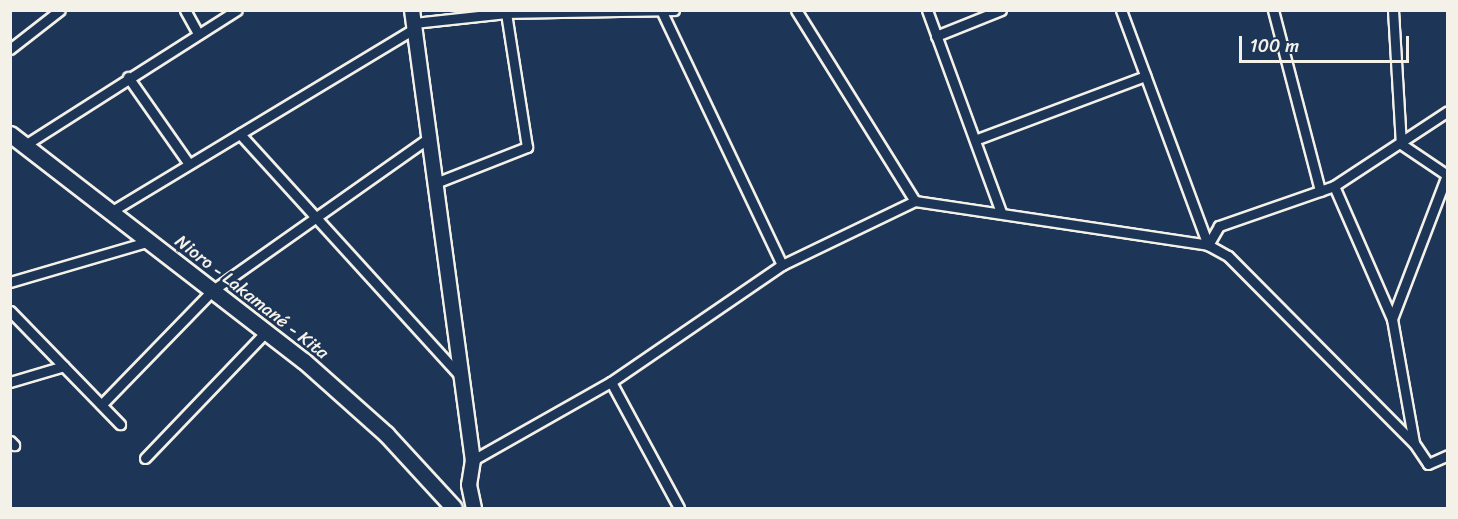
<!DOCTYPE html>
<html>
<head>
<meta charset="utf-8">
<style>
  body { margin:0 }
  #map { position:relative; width:1458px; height:519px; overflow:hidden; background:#1d3557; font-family:Sriracha,sans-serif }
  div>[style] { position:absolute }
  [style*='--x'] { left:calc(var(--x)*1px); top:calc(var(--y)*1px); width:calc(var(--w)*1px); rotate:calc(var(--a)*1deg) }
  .roads { filter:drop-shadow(2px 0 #f4f1e8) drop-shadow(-2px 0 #f4f1e8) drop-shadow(0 2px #f4f1e8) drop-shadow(0 -2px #f4f1e8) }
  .street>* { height:9px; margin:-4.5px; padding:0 4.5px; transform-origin:4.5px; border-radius:4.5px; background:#1d3557 }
  .secondary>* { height:14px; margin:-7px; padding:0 7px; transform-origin:7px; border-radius:7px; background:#1d3557 }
  .primary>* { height:15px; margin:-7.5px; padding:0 7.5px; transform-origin:7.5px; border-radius:7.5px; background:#1d3557 }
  span { translate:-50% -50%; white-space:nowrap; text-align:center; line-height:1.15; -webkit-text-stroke:5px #1d3557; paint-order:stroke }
  .street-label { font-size:18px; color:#f4f1e8 }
  .frame { position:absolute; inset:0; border:12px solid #f4f1e8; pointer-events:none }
  .scale { position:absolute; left:1239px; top:36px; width:170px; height:27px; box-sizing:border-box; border:3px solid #f4f1e8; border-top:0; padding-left:8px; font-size:18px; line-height:21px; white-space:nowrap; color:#f4f1e8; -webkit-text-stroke:4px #1d3557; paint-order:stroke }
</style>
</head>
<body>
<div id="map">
  <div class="roads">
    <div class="street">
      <i style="--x:185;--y:10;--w:25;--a:61"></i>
      <i style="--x:661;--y:10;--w:282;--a:64.6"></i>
      <i style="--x:782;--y:265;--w:148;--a:-25.7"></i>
      <i style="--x:915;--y:201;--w:296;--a:8.5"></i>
      <i style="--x:1208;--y:245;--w:23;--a:29"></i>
      <i style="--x:1228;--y:256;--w:264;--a:45.2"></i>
      <i style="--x:1414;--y:443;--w:25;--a:56"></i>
      <i style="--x:1428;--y:464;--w:22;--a:-24"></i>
      <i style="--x:796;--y:10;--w:225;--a:58.1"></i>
      <i style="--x:927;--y:10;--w:215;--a:69.9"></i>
      <i style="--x:1121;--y:10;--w:251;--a:69.7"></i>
      <i style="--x:1273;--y:10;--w:187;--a:75.4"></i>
      <i style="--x:1393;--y:10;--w:134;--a:86.6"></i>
      <i style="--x:414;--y:23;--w:93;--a:-6.2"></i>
      <i style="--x:506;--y:13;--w:168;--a:-1"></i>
      <i style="--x:936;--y:36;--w:70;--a:-21.8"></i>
      <i style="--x:10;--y:49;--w:63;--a:-38"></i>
      <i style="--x:128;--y:77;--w:106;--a:55"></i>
      <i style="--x:240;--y:134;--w:327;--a:47.7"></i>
      <i style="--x:975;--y:140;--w:182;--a:-20.6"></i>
      <i style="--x:25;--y:145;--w:251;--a:-32.5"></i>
      <i style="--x:438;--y:182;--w:96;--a:-21.5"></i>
      <i style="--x:527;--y:147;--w:136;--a:-98.9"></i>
      <i style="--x:1334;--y:186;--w:145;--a:66.4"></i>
      <i style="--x:1392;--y:319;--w:126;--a:79.9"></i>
      <i style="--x:112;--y:211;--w:354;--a:-31.1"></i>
      <i style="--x:1208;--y:245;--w:22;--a:-60"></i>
      <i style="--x:1219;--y:226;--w:122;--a:-19.2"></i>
      <i style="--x:1334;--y:186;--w:136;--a:-33.3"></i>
      <i style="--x:10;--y:282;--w:146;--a:-16.3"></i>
      <i style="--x:10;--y:311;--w:158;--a:45.8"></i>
      <i style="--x:1392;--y:319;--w:154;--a:-69.1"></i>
      <i style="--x:1447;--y:175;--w:55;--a:-146"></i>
      <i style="--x:10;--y:382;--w:56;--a:-16.5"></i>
      <i style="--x:611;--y:382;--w:143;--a:61.6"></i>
      <i style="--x:102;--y:404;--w:159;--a:-45.8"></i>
      <i style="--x:213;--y:290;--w:267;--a:-35.2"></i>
      <i style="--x:10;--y:441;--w:6;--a:45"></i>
      <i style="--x:145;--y:458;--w:175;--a:-46.2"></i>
      <i style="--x:473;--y:460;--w:159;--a:-29.5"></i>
      <i style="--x:611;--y:382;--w:207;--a:-34.4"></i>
    </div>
    <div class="secondary">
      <i style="--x:412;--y:10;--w:454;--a:82.3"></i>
      <i style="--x:473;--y:460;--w:25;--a:99"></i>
      <i style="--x:469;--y:485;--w:24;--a:78"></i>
    </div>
    <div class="primary">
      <i style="--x:10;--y:134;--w:371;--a:37.7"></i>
      <i style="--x:304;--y:361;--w:110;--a:41.7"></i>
      <i style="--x:386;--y:434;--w:100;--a:47.4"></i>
    </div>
  </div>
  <div class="street-label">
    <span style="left:252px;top:297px;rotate:38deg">Nioro - Lakamané - Kita</span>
  </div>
  <div class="frame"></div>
  <div class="scale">100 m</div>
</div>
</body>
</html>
